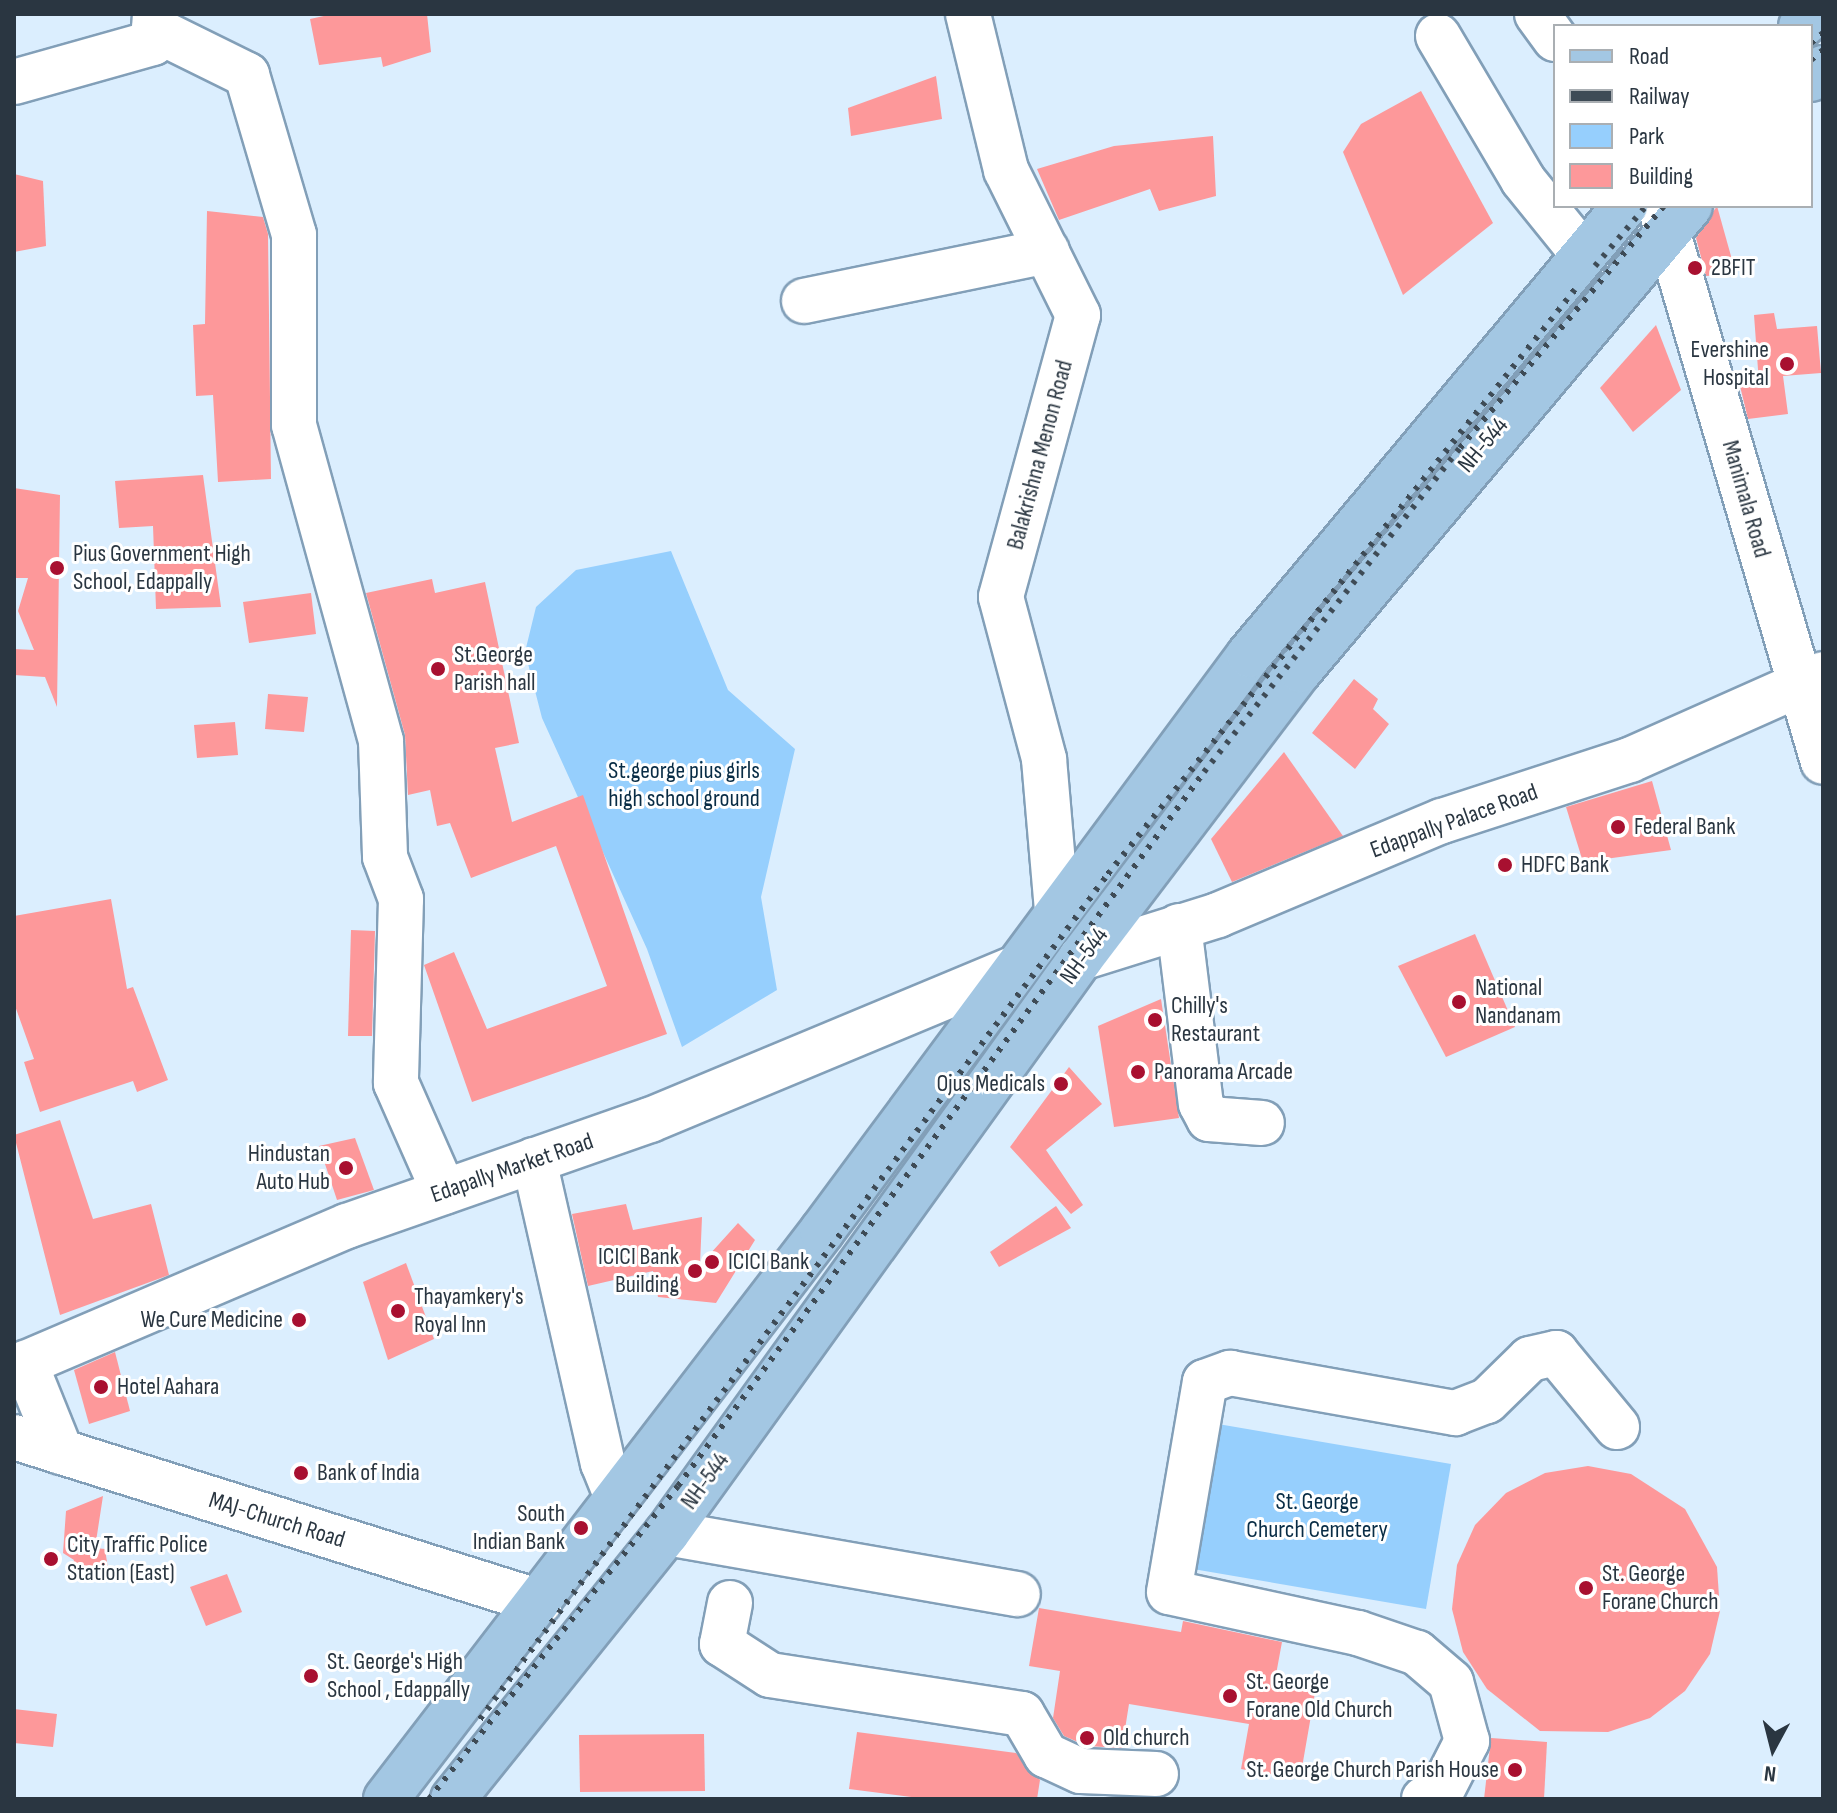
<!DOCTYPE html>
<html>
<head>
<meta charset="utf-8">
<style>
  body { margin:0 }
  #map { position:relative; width:1837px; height:1813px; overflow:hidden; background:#dbeefe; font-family:"Sofia Sans Condensed",sans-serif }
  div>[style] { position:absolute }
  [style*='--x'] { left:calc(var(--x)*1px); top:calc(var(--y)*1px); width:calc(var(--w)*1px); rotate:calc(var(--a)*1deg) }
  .green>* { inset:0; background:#96cffd }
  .building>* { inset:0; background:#fd989a }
  .roads { filter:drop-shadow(2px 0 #829fb8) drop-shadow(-2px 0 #829fb8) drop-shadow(0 2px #829fb8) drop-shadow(0 -2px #829fb8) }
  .minor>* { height:44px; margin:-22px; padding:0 22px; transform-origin:22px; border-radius:22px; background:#fff }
  .major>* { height:44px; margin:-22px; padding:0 22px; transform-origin:22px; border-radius:22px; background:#a3c7e3 }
  .rail>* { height:6px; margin-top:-3px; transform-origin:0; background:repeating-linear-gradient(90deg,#3e4b56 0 4px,transparent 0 12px) }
  .dots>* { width:22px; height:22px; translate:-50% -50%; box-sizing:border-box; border:4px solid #fff; border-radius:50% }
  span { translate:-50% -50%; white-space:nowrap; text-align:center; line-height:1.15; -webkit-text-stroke:6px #fff; paint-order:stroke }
  .poi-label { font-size:24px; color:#2a3641 }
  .left { translate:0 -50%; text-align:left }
  .right { translate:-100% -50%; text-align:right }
  .street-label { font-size:24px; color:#2a3641 }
  .park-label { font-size:24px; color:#082c45 }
  .frame { position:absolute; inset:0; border:16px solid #2a3641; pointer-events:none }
  .legend { position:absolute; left:1553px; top:24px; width:260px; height:184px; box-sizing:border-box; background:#fff; border:2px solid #aaafb3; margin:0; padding:10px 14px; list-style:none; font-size:24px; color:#2a3641 }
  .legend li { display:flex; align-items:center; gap:16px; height:40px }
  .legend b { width:40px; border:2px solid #aaafb3 }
  .north { position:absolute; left:1733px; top:1709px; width:80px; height:80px; -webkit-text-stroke:6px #fff; paint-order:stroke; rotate:187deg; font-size:22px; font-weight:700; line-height:32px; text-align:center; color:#2a3641 }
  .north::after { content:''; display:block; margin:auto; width:28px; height:36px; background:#2a3641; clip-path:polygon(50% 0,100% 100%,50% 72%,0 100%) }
</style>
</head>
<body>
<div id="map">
  <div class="green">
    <i style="clip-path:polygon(671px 551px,728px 690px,795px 749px,761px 897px,777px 990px,682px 1047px,647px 949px,542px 718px,525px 652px,536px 607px,576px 570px)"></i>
    <i style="clip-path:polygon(1218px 1424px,1451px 1464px,1426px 1609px,1193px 1569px)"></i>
  </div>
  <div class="building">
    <i style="clip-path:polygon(333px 14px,427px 14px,431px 52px,383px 67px,381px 57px,319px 65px,310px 19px)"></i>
    <i style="clip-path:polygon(936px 76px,942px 119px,851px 136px,848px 108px)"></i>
    <i style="clip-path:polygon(1421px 91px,1493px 223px,1403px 295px,1343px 152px,1361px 124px)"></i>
    <i style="clip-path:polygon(1213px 136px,1216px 196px,1159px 211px,1150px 189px,1059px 220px,1037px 169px,1114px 146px)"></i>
    <i style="clip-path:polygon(14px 174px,43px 181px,46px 246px,14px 252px)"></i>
    <i style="clip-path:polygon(1717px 206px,1736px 274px,1706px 276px,1696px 238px)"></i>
    <i style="clip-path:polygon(207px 211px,263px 217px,268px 234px,271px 479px,218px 482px,213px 395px,196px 396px,193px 325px,205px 324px)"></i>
    <i style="clip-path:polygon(1774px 313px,1777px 329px,1817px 326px,1821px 373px,1783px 376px,1788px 414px,1748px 419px,1740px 386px,1759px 383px,1754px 315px)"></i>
    <i style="clip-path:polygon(1656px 325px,1681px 390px,1633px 432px,1600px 388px)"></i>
    <i style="clip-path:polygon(203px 475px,221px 607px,156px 609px,153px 526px,119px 528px,115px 481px)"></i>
    <i style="clip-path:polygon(14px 488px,60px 495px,57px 707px,45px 677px,14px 675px,14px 649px,34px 650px,18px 611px,28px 578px,14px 578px)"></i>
    <i style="clip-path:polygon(432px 579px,435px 593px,485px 582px,519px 743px,495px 748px,512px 822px,583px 795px,667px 1034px,472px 1102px,424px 965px,454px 952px,487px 1029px,607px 986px,556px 846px,471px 878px,450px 823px,437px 826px,430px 790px,408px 795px,405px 735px,366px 593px)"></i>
    <i style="clip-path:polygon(311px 593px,316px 634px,249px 643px,243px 602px)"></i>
    <i style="clip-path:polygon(1354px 679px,1378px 699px,1373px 709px,1389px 724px,1355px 769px,1312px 733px)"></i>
    <i style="clip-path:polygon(268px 694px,308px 697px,304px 732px,265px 729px)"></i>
    <i style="clip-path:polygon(235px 722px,238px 755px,197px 758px,194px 725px)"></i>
    <i style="clip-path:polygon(1284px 752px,1343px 836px,1232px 882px,1211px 839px)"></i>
    <i style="clip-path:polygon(1652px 781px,1671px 850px,1583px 862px,1566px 807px)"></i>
    <i style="clip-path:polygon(111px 899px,127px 989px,133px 987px,168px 1080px,137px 1092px,133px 1081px,40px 1112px,24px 1062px,34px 1059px,14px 1003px,14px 916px)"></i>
    <i style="clip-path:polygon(351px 930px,375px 931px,372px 1036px,348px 1036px)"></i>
    <i style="clip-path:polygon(1475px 934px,1515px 1027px,1446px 1057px,1398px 966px)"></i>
    <i style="clip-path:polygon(1161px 999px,1179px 1118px,1114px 1127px,1098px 1026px)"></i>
    <i style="clip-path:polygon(1069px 1067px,1102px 1104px,1046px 1150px,1083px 1205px,1071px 1214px,1010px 1147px)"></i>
    <i style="clip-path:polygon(60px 1120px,93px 1219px,151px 1204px,169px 1275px,60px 1315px,14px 1135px)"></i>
    <i style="clip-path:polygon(355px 1138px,374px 1190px,337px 1200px,319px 1146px)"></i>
    <i style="clip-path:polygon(626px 1204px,633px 1230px,702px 1217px,700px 1265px,738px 1223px,755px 1240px,716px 1303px,658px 1297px,653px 1271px,588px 1286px,572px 1214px)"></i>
    <i style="clip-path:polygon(1056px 1206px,1071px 1228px,999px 1267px,990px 1252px)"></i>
    <i style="clip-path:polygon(406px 1263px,434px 1339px,388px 1360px,363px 1282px)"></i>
    <i style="clip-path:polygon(115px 1352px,130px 1411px,89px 1424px,74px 1370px)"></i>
    <i style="clip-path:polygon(1588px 1466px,1631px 1474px,1685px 1509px,1717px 1567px,1720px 1611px,1710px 1654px,1685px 1691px,1650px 1718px,1608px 1732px,1540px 1731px,1487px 1689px,1463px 1652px,1452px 1609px,1457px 1565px,1475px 1525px,1506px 1493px,1545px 1473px)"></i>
    <i style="clip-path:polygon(103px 1496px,95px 1548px,105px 1549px,109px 1575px,70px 1574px,74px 1560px,63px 1553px,66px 1511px)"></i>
    <i style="clip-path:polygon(227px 1574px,242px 1612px,206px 1626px,190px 1587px)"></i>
    <i style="clip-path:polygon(1039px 1608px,1181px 1632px,1183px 1621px,1282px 1642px,1275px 1680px,1316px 1687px,1300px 1779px,1241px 1769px,1249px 1724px,1129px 1704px,1122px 1748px,1087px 1746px,1064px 1736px,1053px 1718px,1060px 1671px,1029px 1666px)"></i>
    <i style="clip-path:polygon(14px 1709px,57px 1714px,53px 1747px,14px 1743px)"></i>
    <i style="clip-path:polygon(857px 1732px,1016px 1753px,1040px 1780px,1037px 1799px,927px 1799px,849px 1789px)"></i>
    <i style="clip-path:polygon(704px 1734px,705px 1791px,580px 1792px,579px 1735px)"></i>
    <i style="clip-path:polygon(1491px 1738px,1547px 1742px,1544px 1799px,1484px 1799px)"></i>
  </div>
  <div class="roads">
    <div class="minor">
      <i style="--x:968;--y:14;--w:161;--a:76.3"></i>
      <i style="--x:1006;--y:170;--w:162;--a:63.6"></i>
      <i style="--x:1078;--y:315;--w:292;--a:105.3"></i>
      <i style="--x:1001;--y:597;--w:168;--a:75.1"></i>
      <i style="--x:1044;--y:759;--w:154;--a:85.1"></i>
      <i style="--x:1537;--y:14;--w:31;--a:54"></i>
      <i style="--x:154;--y:29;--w:104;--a:26.3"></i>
      <i style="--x:247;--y:75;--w:167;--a:73.6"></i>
      <i style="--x:294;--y:235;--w:190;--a:90"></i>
      <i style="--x:294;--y:425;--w:328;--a:74.6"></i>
      <i style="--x:381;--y:741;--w:116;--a:88"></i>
      <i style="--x:385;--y:857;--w:45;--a:69.1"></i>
      <i style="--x:401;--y:899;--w:184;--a:91.6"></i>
      <i style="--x:396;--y:1083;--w:119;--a:66.2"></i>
      <i style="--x:1438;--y:36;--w:167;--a:59.4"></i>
      <i style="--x:1523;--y:180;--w:95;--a:51"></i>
      <i style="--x:14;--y:82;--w:144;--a:-15.7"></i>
      <i style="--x:153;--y:43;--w:29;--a:-86"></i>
      <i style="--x:1660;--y:206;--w:579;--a:73.66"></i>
      <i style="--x:804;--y:301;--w:248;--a:-11.6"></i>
      <i style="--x:1179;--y:926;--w:179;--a:83"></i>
      <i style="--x:1201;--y:1104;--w:17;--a:62"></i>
      <i style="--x:1209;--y:1119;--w:53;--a:4.3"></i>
      <i style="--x:1081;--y:958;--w:144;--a:-17.4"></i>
      <i style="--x:1218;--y:915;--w:243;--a:-22.8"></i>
      <i style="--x:1442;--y:821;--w:198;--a:-18"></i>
      <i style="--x:1630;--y:760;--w:211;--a:-24"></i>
      <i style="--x:534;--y:1160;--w:311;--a:77.2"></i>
      <i style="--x:603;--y:1463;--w:35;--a:68"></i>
      <i style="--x:616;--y:1496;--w:9;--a:-49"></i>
      <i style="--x:25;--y:1363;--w:96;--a:68"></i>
      <i style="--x:14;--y:1368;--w:362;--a:-23.1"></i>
      <i style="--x:347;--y:1226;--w:321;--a:-19.3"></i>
      <i style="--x:650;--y:1120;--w:391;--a:-22.6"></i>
      <i style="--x:14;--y:1437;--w:551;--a:17.42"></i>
      <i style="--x:667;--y:1533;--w:356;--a:9.9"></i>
      <i style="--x:730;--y:1603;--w:42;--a:101"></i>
      <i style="--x:722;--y:1644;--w:57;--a:32.9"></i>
      <i style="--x:770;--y:1675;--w:255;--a:8.8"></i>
      <i style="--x:1022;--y:1714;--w:48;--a:59.7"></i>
      <i style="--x:1046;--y:1755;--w:38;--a:25"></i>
      <i style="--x:1081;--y:1771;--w:75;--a:2.3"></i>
      <i style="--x:1424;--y:1799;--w:15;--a:-11"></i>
      <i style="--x:1439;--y:1796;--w:62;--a:-63"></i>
      <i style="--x:1467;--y:1741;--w:61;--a:-105.2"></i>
      <i style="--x:1451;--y:1682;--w:45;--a:-139.5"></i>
      <i style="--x:1417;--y:1653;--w:62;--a:-161.3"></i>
      <i style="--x:1358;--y:1633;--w:193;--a:-167.8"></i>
      <i style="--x:1169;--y:1592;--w:213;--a:-80.3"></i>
      <i style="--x:1205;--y:1382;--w:27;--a:-20"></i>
      <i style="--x:1230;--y:1373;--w:229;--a:10.1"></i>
      <i style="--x:1455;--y:1413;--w:34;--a:-21"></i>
      <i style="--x:1487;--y:1401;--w:60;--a:-44.3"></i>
      <i style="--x:1530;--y:1359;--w:27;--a:-13"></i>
      <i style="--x:1556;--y:1353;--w:96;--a:50.5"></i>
    </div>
    <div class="major">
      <i style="--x:1801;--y:26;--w:18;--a:-41"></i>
      <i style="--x:1811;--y:79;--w:16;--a:-43"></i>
      <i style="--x:386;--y:1799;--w:716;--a:-52.49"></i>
      <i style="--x:822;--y:1231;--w:717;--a:-53.45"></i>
      <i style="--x:1249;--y:655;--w:586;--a:-50.06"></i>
      <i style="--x:453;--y:1799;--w:341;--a:-51.2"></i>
      <i style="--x:667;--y:1533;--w:709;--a:-54.25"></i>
      <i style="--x:1081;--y:958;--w:362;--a:-52.8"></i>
      <i style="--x:1300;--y:670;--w:606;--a:-49.95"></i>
    </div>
  </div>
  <div class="rail">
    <i style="--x:1811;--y:43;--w:16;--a:-40"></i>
    <i style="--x:1811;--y:60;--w:16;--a:-40"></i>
    <i style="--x:1595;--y:266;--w:79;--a:-49.6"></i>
    <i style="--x:480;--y:1719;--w:1053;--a:-53.38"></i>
    <i style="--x:1108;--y:874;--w:751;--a:-51.38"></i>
    <i style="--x:429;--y:1799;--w:400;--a:-51.5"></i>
    <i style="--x:678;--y:1486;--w:887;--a:-53.62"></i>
    <i style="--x:1204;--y:772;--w:413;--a:-51.7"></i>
    <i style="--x:1460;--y:448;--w:317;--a:-49.9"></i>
  </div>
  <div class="dots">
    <i style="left:1695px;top:268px;background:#a81030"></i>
    <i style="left:1787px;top:364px;background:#a81030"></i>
    <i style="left:57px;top:568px;background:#a81030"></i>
    <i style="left:438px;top:669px;background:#a81030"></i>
    <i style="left:1618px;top:827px;background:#a81030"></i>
    <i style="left:1505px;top:865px;background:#a81030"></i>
    <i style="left:1459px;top:1002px;background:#a81030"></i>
    <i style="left:1155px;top:1020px;background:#a81030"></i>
    <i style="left:1138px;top:1072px;background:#a81030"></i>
    <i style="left:1061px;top:1084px;background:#a81030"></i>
    <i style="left:346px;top:1168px;background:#a81030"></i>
    <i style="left:712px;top:1262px;background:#a81030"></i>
    <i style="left:695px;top:1271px;background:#a81030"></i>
    <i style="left:398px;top:1311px;background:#a81030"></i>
    <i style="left:299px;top:1320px;background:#a81030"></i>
    <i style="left:101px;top:1387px;background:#a81030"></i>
    <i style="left:301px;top:1473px;background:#a81030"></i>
    <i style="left:581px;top:1528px;background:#a81030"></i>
    <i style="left:51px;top:1559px;background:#a81030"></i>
    <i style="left:1586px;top:1588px;background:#a81030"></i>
    <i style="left:311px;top:1676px;background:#a81030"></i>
    <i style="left:1230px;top:1696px;background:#a81030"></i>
    <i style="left:1087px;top:1738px;background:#a81030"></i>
    <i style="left:1515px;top:1770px;background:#a81030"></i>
  </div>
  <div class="poi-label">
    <span class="left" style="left:1711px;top:268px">2BFIT</span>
    <span class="right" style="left:1769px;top:364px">Evershine<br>Hospital</span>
    <span class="left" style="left:73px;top:568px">Pius Government High<br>School, Edappally</span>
    <span class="left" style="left:454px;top:669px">St.George<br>Parish hall</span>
    <span class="left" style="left:1634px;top:827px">Federal Bank</span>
    <span class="left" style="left:1521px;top:865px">HDFC Bank</span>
    <span class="left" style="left:1475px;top:1002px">National<br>Nandanam</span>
    <span class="left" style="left:1171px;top:1020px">Chilly's<br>Restaurant</span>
    <span class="left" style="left:1154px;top:1072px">Panorama Arcade</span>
    <span class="right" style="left:1045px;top:1084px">Ojus Medicals</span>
    <span class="right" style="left:330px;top:1168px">Hindustan<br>Auto Hub</span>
    <span class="right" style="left:679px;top:1271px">ICICI Bank<br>Building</span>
    <span class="left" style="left:728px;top:1262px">ICICI Bank</span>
    <span class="left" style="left:414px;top:1311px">Thayamkery's<br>Royal Inn</span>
    <span class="right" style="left:283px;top:1320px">We Cure Medicine</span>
    <span class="left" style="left:117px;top:1387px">Hotel Aahara</span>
    <span class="left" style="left:317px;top:1473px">Bank of India</span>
    <span class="right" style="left:565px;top:1528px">South<br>Indian Bank</span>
    <span class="left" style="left:67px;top:1559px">City Traffic Police<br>Station (East)</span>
    <span class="left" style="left:1602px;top:1588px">St. George<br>Forane Church</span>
    <span class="left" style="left:327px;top:1676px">St. George's High<br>School , Edappally</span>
    <span class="left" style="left:1246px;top:1696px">St. George<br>Forane Old Church</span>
    <span class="left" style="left:1103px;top:1738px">Old church</span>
    <span class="right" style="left:1499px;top:1770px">St. George Church Parish House</span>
  </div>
  <div class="street-label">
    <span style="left:1483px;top:445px;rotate:-50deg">NH-544</span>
    <span style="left:1040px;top:455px;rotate:-75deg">Balakrishna Menon Road</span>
    <span style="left:1746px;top:499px;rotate:74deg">Manimala Road</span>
    <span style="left:1454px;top:821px;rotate:-20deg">Edappally Palace Road</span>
    <span style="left:1084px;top:956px;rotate:-54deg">NH-544</span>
    <span style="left:512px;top:1168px;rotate:-19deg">Edapally Market Road</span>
    <span style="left:705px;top:1481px;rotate:-54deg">NH-544</span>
    <span style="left:277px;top:1520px;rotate:17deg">MAJ-Church Road</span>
  </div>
  <div class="park-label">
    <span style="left:684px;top:785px">St.george pius girls<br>high school ground</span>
    <span style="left:1317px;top:1516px">St. George<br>Church Cemetery</span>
  </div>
  <div class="frame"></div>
  <ul class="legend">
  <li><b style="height:10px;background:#a3c7e3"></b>Road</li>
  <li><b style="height:10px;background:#3e4b56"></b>Railway</li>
  <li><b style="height:22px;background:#96cffd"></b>Park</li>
  <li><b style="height:22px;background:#fd989a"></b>Building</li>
  </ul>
  <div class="north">N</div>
</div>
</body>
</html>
